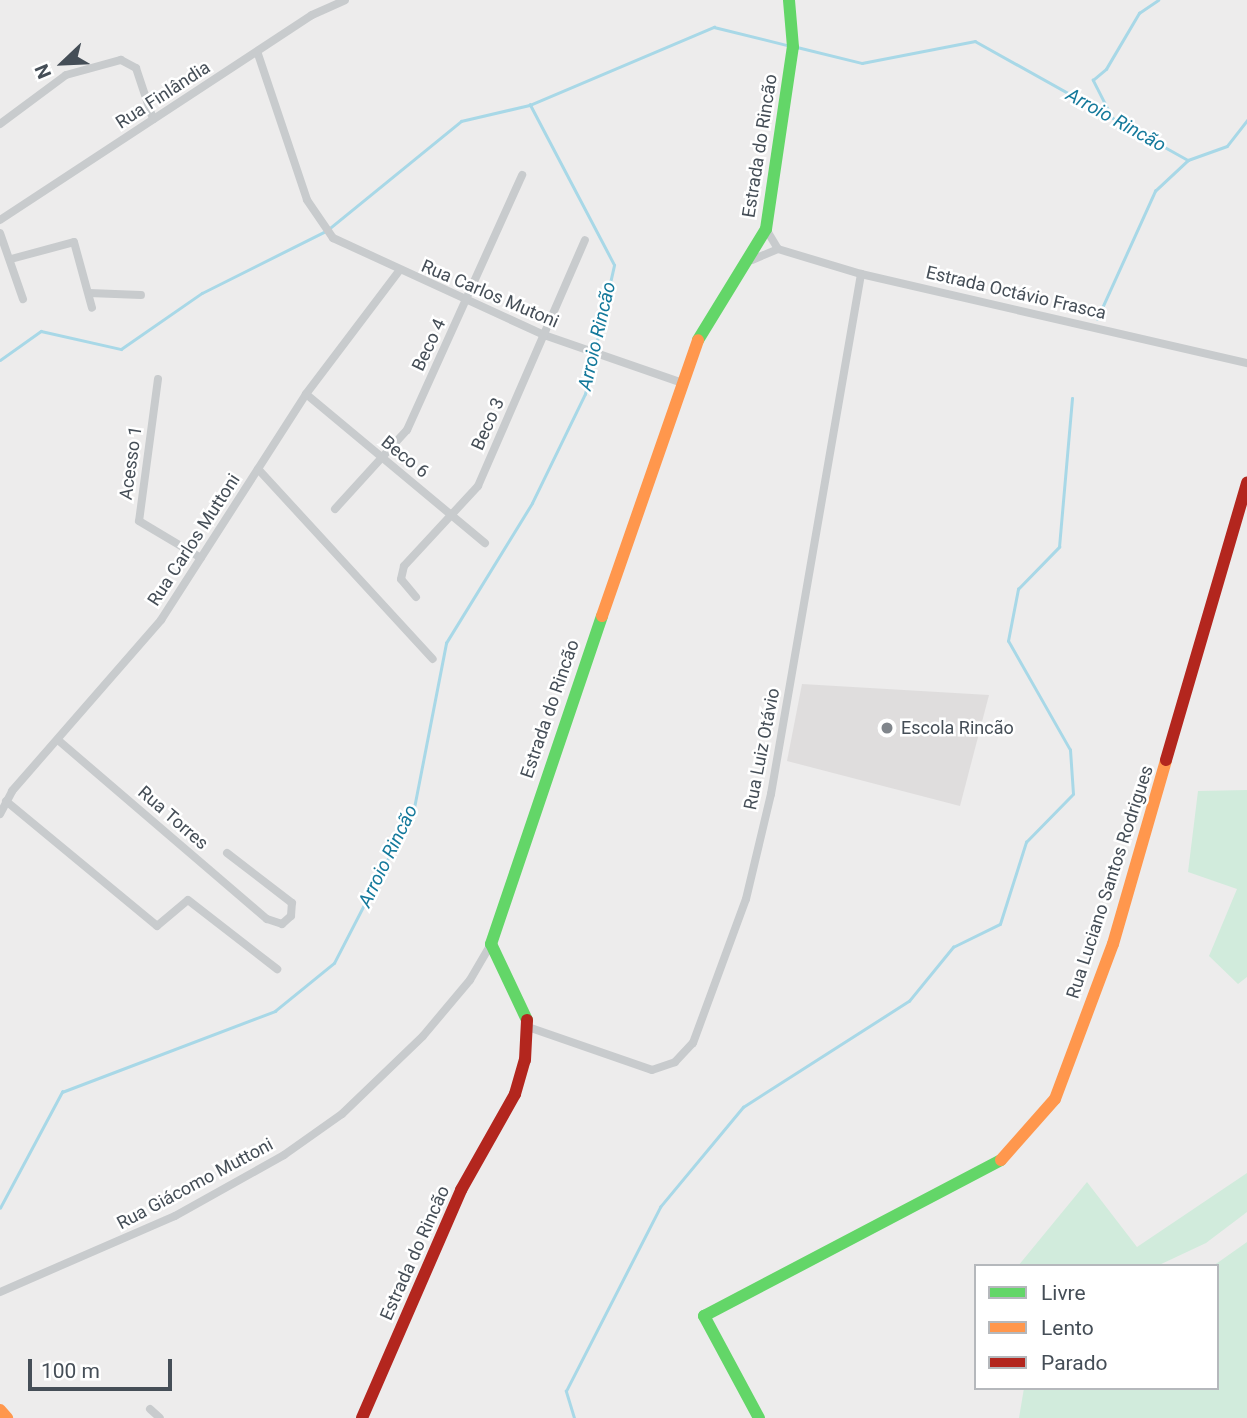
<!DOCTYPE html>
<html>
<head>
<meta charset="utf-8">
<style>
  body { margin:0 }
  #map { position:relative; width:1247px; height:1418px; overflow:hidden; background:#edecec; font-family:Roboto,sans-serif }
  div>[style] { position:absolute }
  [style*='--x'] { left:calc(var(--x)*1px); top:calc(var(--y)*1px); width:calc(var(--w)*1px); rotate:calc(var(--a)*1deg) }
  .education>* { inset:0; background:#dfdddd }
  .green>* { inset:0; background:#d1ebdc }
  .stream>* { height:2.5px; margin:-1.25px; padding:0 1.25px; transform-origin:1.25px; border-radius:1.25px; background:#a8d8e7 }
  .street>* { height:8px; margin:-4px; padding:0 4px; transform-origin:4px; border-radius:4px; background:#c8cbcd }
  .fast>* { height:12px; margin:-6px; padding:0 6px; transform-origin:6px; border-radius:6px; background:#63d668 }
  .slow>* { height:12px; margin:-6px; padding:0 6px; transform-origin:6px; border-radius:6px; background:#ff974d }
  .jam>* { height:12px; margin:-6px; padding:0 6px; transform-origin:6px; border-radius:6px; background:#b3261e }
  .dots>* { width:19px; height:19px; translate:-50% -50%; box-sizing:border-box; border:4px solid #fff; border-radius:50% }
  span { translate:-50% -50%; white-space:nowrap; text-align:center; line-height:1.15; -webkit-text-stroke:5px #fff; paint-order:stroke }
  .street-label { font-size:18px; color:#454e57 }
  .poi-label { font-size:18px; color:#454e57 }
  .left { translate:0 -50%; text-align:left }
  .water-label { font-size:19px; color:#14799b; font-style:italic }
  .legend { position:absolute; left:974px; top:1264px; width:245px; height:126px; box-sizing:border-box; background:#fff; border:2px solid #b5b8bc; margin:0; padding:9px 12px; list-style:none; font-size:21px; color:#454e57 }
  .legend li { display:flex; align-items:center; gap:14px; height:35px }
  .legend b { width:35px; border:2px solid #b5b8bc }
  .north { position:absolute; left:28px; top:28px; width:70px; height:70px; -webkit-text-stroke:5px #fff; paint-order:stroke; rotate:247deg; font-size:19px; font-weight:700; line-height:28px; text-align:center; color:#454e57 }
  .north::after { content:''; display:block; margin:auto; width:24px; height:32px; background:#454e57; clip-path:polygon(50% 0,100% 100%,50% 72%,0 100%) }
  .scale { position:absolute; left:28px; top:1359px; width:144px; height:32px; box-sizing:border-box; border:4px solid #454e57; border-top:0; padding-left:9px; font-size:21px; line-height:24px; white-space:nowrap; color:#454e57; -webkit-text-stroke:5px #fff; paint-order:stroke }
</style>
</head>
<body>
<div id="map">
  <div class="education">
    <i style="clip-path:polygon(802px 684px,989px 695px,960px 806px,787px 761px)"></i>
  </div>
  <div class="green">
    <i style="clip-path:polygon(1247px 790px,1247px 977px,1238px 984px,1209px 956px,1237px 889px,1188px 872px,1198px 791px)"></i>
    <i style="clip-path:polygon(1247px 1173px,1247px 1212px,1206px 1243px,1157px 1266px,1018px 1266px,1087px 1182px,1137px 1247px)"></i>
    <i style="clip-path:polygon(1247px 1242px,1247px 1418px,1019px 1418px,1024px 1388px,1217px 1388px,1217px 1266px,1213px 1266px)"></i>
  </div>
  <div class="stream">
    <i style="--x:797;--y:47;--w:67;--a:13.8"></i>
    <i style="--x:862;--y:63;--w:115;--a:-11"></i>
    <i style="--x:975;--y:41;--w:244;--a:29.2"></i>
    <i style="--x:1188;--y:160;--w:41;--a:-19.7"></i>
    <i style="--x:1227;--y:146;--w:33;--a:-52"></i>
    <i style="--x:1110;--y:114;--w:38;--a:-117"></i>
    <i style="--x:1093;--y:80;--w:17;--a:-40"></i>
    <i style="--x:1106;--y:69;--w:65;--a:-59.5"></i>
    <i style="--x:1139;--y:13;--w:23;--a:-34"></i>
    <i style="--x:330;--y:228;--w:169;--a:-39.2"></i>
    <i style="--x:461;--y:121;--w:71;--a:-13.1"></i>
    <i style="--x:1097;--y:319;--w:141;--a:-65.6"></i>
    <i style="--x:1155;--y:191;--w:45;--a:-43.2"></i>
    <i style="--x:0;--y:360;--w:50;--a:-35.3"></i>
    <i style="--x:41;--y:331;--w:82;--a:12.7"></i>
    <i style="--x:121;--y:349;--w:98;--a:-34.7"></i>
    <i style="--x:202;--y:293;--w:136;--a:-26.6"></i>
    <i style="--x:0;--y:1208;--w:132;--a:-61.9"></i>
    <i style="--x:62;--y:1092;--w:228;--a:-20.8"></i>
    <i style="--x:275;--y:1011;--w:76;--a:-39.1"></i>
    <i style="--x:334;--y:963;--w:174;--a:-62.7"></i>
    <i style="--x:414;--y:808;--w:168;--a:-79"></i>
    <i style="--x:446;--y:643;--w:164;--a:-58.4"></i>
    <i style="--x:532;--y:503;--w:121;--a:-64.1"></i>
    <i style="--x:585;--y:394;--w:132;--a:-77.3"></i>
    <i style="--x:614;--y:265;--w:181;--a:-117.7"></i>
    <i style="--x:530;--y:105;--w:200;--a:-23"></i>
    <i style="--x:714;--y:27;--w:75;--a:13.9"></i>
    <i style="--x:574;--y:1418;--w:28;--a:-107"></i>
    <i style="--x:566;--y:1391;--w:207;--a:-62.9"></i>
    <i style="--x:660;--y:1207;--w:130;--a:-50.3"></i>
    <i style="--x:743;--y:1107;--w:197;--a:-32.6"></i>
    <i style="--x:909;--y:1001;--w:70;--a:-50.8"></i>
    <i style="--x:953;--y:947;--w:52;--a:-26.1"></i>
    <i style="--x:1000;--y:924;--w:86;--a:-72.4"></i>
    <i style="--x:1026;--y:842;--w:67;--a:-45.6"></i>
    <i style="--x:1073;--y:794;--w:44;--a:-93.9"></i>
    <i style="--x:1070;--y:750;--w:125;--a:-119.6"></i>
    <i style="--x:1008;--y:641;--w:53;--a:-79.1"></i>
    <i style="--x:1018;--y:589;--w:59;--a:-45.7"></i>
    <i style="--x:1059;--y:547;--w:149;--a:-85"></i>
  </div>
  <div class="street">
    <i style="--x:258;--y:54;--w:154;--a:71.4"></i>
    <i style="--x:307;--y:200;--w:46;--a:55.6"></i>
    <i style="--x:333;--y:238;--w:232;--a:24.7"></i>
    <i style="--x:544;--y:335;--w:144;--a:19.1"></i>
    <i style="--x:0;--y:124;--w:82;--a:-36.6"></i>
    <i style="--x:66;--y:75;--w:57;--a:-15.3"></i>
    <i style="--x:121;--y:60;--w:17;--a:28"></i>
    <i style="--x:136;--y:68;--w:54;--a:71.6"></i>
    <i style="--x:0;--y:220;--w:373;--a:-33.3"></i>
    <i style="--x:312;--y:15;--w:36;--a:-24"></i>
    <i style="--x:766;--y:229;--w:23;--a:59"></i>
    <i style="--x:778;--y:249;--w:87;--a:16.8"></i>
    <i style="--x:861;--y:274;--w:396;--a:13"></i>
    <i style="--x:0;--y:233;--w:70;--a:70.8"></i>
    <i style="--x:11;--y:259;--w:65;--a:-15.1"></i>
    <i style="--x:74;--y:242;--w:68;--a:74.7"></i>
    <i style="--x:752;--y:260;--w:28;--a:-23"></i>
    <i style="--x:89;--y:293;--w:52;--a:2.2"></i>
    <i style="--x:158;--y:379;--w:143;--a:97.6"></i>
    <i style="--x:139;--y:521;--w:72;--a:30.8"></i>
    <i style="--x:306;--y:394;--w:233;--a:39.8"></i>
    <i style="--x:258;--y:469;--w:258;--a:47.4"></i>
    <i style="--x:335;--y:509;--w:107;--a:-47.7"></i>
    <i style="--x:407;--y:430;--w:280;--a:-65.7"></i>
    <i style="--x:416;--y:597;--w:23;--a:-130"></i>
    <i style="--x:401;--y:579;--w:13;--a:-77"></i>
    <i style="--x:404;--y:566;--w:109;--a:-47.2"></i>
    <i style="--x:478;--y:486;--w:268;--a:-66.5"></i>
    <i style="--x:58;--y:740;--w:275;--a:40.6"></i>
    <i style="--x:267;--y:919;--w:16;--a:18"></i>
    <i style="--x:282;--y:924;--w:12;--a:-42"></i>
    <i style="--x:291;--y:916;--w:13;--a:-86"></i>
    <i style="--x:292;--y:903;--w:82;--a:-142.4"></i>
    <i style="--x:6;--y:801;--w:196;--a:39.6"></i>
    <i style="--x:157;--y:926;--w:40;--a:-40"></i>
    <i style="--x:188;--y:900;--w:113;--a:37.8"></i>
    <i style="--x:0;--y:814;--w:26;--a:-62"></i>
    <i style="--x:12;--y:791;--w:227;--a:-48.9"></i>
    <i style="--x:161;--y:620;--w:269;--a:-57.3"></i>
    <i style="--x:306;--y:394;--w:154;--a:-52.9"></i>
    <i style="--x:528;--y:1027;--w:131;--a:19.1"></i>
    <i style="--x:652;--y:1070;--w:24;--a:-19"></i>
    <i style="--x:675;--y:1062;--w:26;--a:-47"></i>
    <i style="--x:693;--y:1043;--w:153;--a:-69.8"></i>
    <i style="--x:746;--y:899;--w:108;--a:-76.6"></i>
    <i style="--x:771;--y:794;--w:528;--a:-80.18"></i>
    <i style="--x:0;--y:1292;--w:191;--a:-23.5"></i>
    <i style="--x:175;--y:1216;--w:125;--a:-29.2"></i>
    <i style="--x:284;--y:1155;--w:71;--a:-35.3"></i>
    <i style="--x:342;--y:1114;--w:112;--a:-43.9"></i>
    <i style="--x:423;--y:1036;--w:73;--a:-50"></i>
    <i style="--x:470;--y:980;--w:42;--a:-59.7"></i>
    <i style="--x:150;--y:1409;--w:13;--a:42"></i>
  </div>
  <div class="fast">
    <i style="--x:698;--y:340;--w:130;--a:-58.5"></i>
    <i style="--x:766;--y:229;--w:184;--a:-81.6"></i>
    <i style="--x:793;--y:47;--w:47;--a:-94.9"></i>
    <i style="--x:527;--y:1020;--w:84;--a:-115.3"></i>
    <i style="--x:491;--y:944;--w:346;--a:-71.3"></i>
    <i style="--x:759;--y:1418;--w:116;--a:-118.3"></i>
    <i style="--x:704;--y:1316;--w:335;--a:-27.7"></i>
  </div>
  <div class="slow">
    <i style="--x:602;--y:616;--w:292;--a:-70.8"></i>
    <i style="--x:1001;--y:1160;--w:81;--a:-48.5"></i>
    <i style="--x:1055;--y:1099;--w:165;--a:-69.5"></i>
    <i style="--x:1113;--y:944;--w:191;--a:-73.9"></i>
    <i style="--x:0;--y:1410;--w:11;--a:49"></i>
  </div>
  <div class="jam">
    <i style="--x:1166;--y:760;--w:289;--a:-73.7"></i>
    <i style="--x:362;--y:1418;--w:249;--a:-66.5"></i>
    <i style="--x:461;--y:1190;--w:110;--a:-60.6"></i>
    <i style="--x:515;--y:1094;--w:35;--a:-74"></i>
    <i style="--x:525;--y:1060;--w:40;--a:-87.1"></i>
  </div>
  <div class="dots">
    <i style="left:887px;top:728px;background:#80858b"></i>
  </div>
  <div class="street-label">
    <span style="left:163px;top:95px;rotate:-33deg">Rua Finlândia</span>
    <span style="left:760px;top:146px;rotate:-81deg">Estrada do Rincão</span>
    <span style="left:1016px;top:293px;rotate:13deg">Estrada Octávio Frasca</span>
    <span style="left:490px;top:294px;rotate:23deg">Rua Carlos Mutoni</span>
    <span style="left:429px;top:345px;rotate:-65deg">Beco 4</span>
    <span style="left:488px;top:424px;rotate:-66deg">Beco 3</span>
    <span style="left:405px;top:457px;rotate:39deg">Beco 6</span>
    <span style="left:131px;top:463px;rotate:-82deg">Acesso 1</span>
    <span style="left:194px;top:540px;rotate:-57deg">Rua Carlos Muttoni</span>
    <span style="left:550px;top:709px;rotate:-71deg">Estrada do Rincão</span>
    <span style="left:762px;top:749px;rotate:-79deg">Rua Luiz Otávio</span>
    <span style="left:173px;top:818px;rotate:41deg">Rua Torres</span>
    <span style="left:1110px;top:882px;rotate:-72deg">Rua Luciano Santos Rodrigues</span>
    <span style="left:195px;top:1184px;rotate:-28deg">Rua Giácomo Muttoni</span>
    <span style="left:415px;top:1253px;rotate:-66deg">Estrada do Rincão</span>
  </div>
  <div class="poi-label">
    <span class="left" style="left:901px;top:728px">Escola Rincão</span>
  </div>
  <div class="water-label">
    <span style="left:1116px;top:120px;rotate:29deg">Arroio Rincão</span>
    <span style="left:597px;top:336px;rotate:-77deg">Arroio Rincão</span>
    <span style="left:388px;top:856px;rotate:-64deg">Arroio Rincão</span>
  </div>
  <ul class="legend">
  <li><b style="height:9px;background:#63d668"></b>Livre</li>
  <li><b style="height:9px;background:#ff974d"></b>Lento</li>
  <li><b style="height:9px;background:#b3261e"></b>Parado</li>
  </ul>
  <div class="north">N</div>
  <div class="scale">100 m</div>
</div>
</body>
</html>
